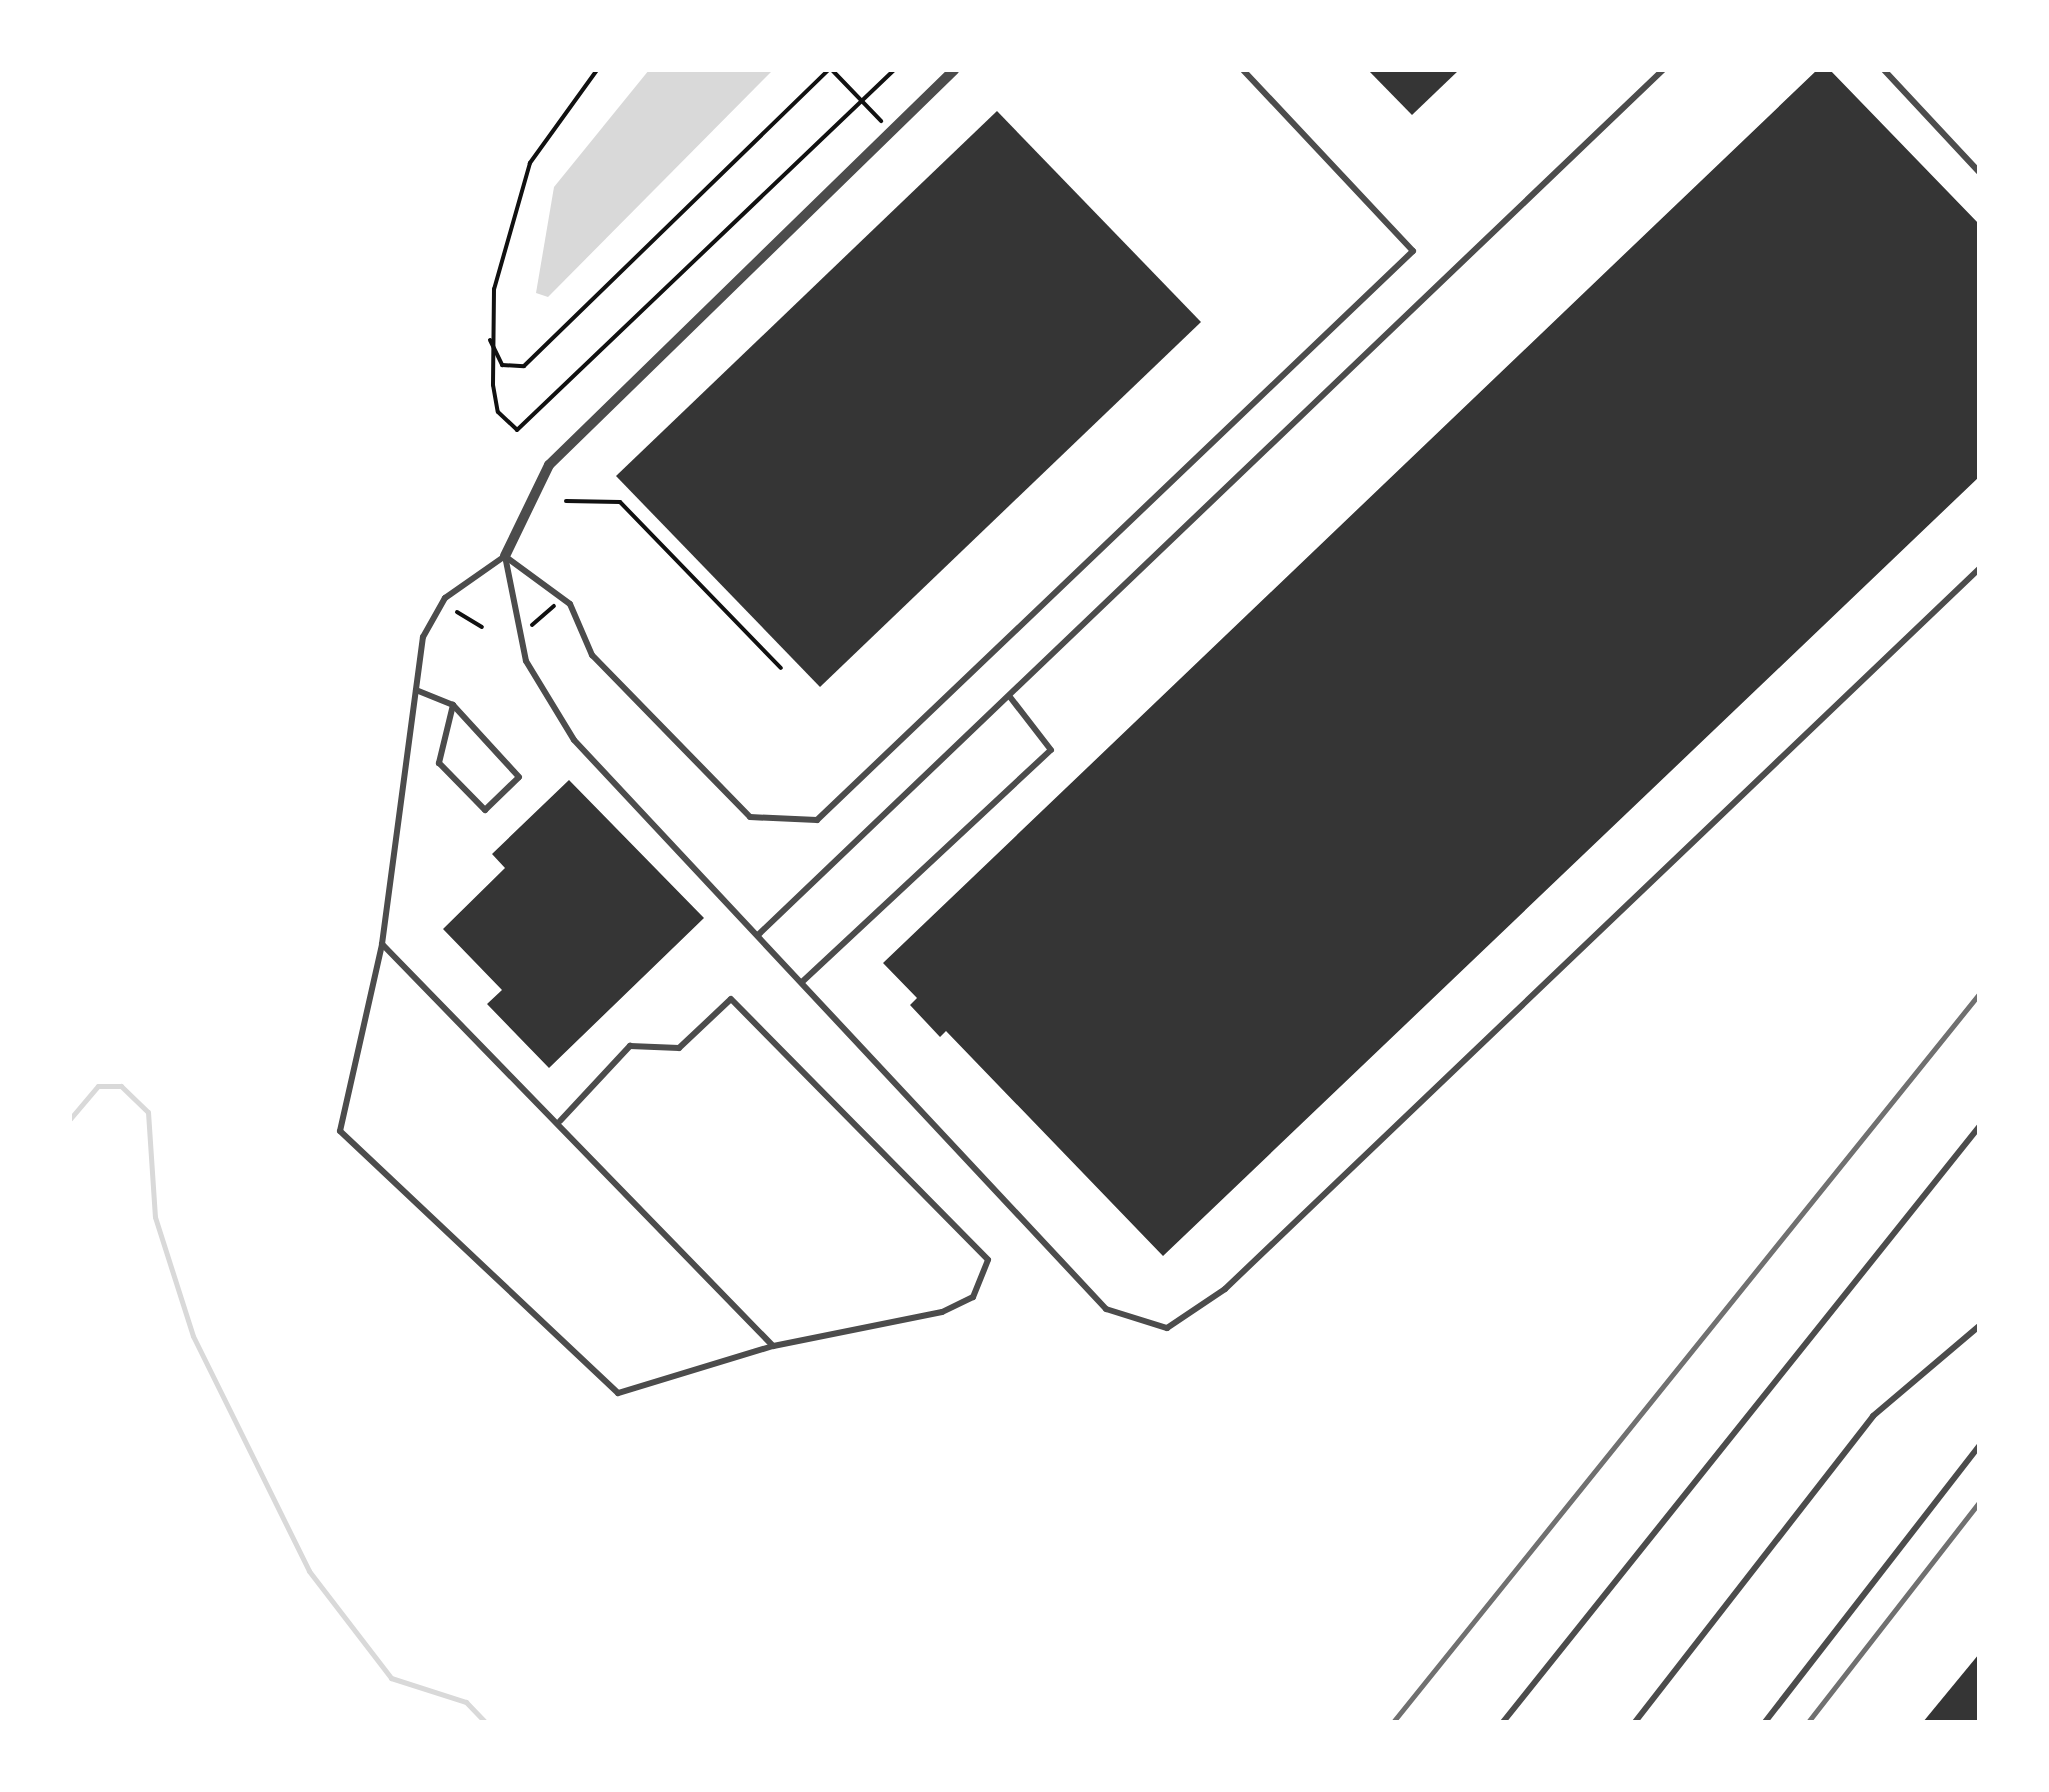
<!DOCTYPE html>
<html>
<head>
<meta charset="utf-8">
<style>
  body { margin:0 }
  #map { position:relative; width:2049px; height:1792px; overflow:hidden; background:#fff; font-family:Barlow,sans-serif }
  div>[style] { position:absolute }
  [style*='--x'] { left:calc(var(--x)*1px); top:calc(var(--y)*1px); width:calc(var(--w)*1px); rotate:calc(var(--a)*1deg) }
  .water>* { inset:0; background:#d9d9d9 }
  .stream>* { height:5px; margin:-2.5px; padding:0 2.5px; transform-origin:2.5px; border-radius:2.5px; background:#d9d9d9 }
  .building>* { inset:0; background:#353535 }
  .path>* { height:4px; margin:-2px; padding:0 2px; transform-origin:2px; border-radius:2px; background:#111 }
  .service>* { height:6px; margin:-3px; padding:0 3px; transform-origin:3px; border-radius:3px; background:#4c4c4c }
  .minor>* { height:10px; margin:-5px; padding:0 5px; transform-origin:5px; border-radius:5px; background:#4c4c4c }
  .rail>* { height:5px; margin:-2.5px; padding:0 2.5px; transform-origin:2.5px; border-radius:2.5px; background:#707070 }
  span { translate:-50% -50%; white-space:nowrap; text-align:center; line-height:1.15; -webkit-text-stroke:8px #fff; paint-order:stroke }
  .frame { position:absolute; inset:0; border:72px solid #fff; pointer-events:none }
</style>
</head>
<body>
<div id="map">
  <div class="water">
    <i style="clip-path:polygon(649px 70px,773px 70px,548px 297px,536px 293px,554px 187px)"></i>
  </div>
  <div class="stream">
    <i style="--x:70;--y:1119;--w:43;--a:-49.7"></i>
    <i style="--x:98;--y:1086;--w:23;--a:0"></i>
    <i style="--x:121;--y:1086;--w:37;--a:44"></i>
    <i style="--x:148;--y:1112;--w:105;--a:86.2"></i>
    <i style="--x:155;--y:1217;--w:125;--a:72.3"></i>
    <i style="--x:193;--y:1336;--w:262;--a:63.7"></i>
    <i style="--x:309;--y:1571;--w:135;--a:52.5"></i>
    <i style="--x:391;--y:1678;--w:79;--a:17.7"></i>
    <i style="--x:466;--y:1702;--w:28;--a:46"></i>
  </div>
  <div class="building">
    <i style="clip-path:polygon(1368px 70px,1459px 70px,1412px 115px)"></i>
    <i style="clip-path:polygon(1817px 70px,1830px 70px,1979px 224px,1979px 477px,1163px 1256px,946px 1031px,940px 1037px,910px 1005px,917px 998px,883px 963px)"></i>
    <i style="clip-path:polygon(997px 111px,1201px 322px,820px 687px,616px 476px)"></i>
    <i style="clip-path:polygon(569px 780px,704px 918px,549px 1068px,487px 1004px,502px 990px,443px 929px,505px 868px,492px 854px)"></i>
    <i style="clip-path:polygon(1979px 1654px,1979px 1722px,1923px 1722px)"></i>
  </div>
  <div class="path">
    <i style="--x:597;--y:70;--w:115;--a:125.8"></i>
    <i style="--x:530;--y:163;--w:131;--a:105.9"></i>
    <i style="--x:494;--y:289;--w:96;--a:90.6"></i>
    <i style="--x:493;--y:385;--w:27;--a:80"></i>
    <i style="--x:498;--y:412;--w:26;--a:43"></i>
    <i style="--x:517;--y:430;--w:521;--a:-43.68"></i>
    <i style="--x:832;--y:70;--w:71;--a:46.1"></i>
    <i style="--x:490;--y:340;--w:28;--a:64"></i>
    <i style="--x:502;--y:365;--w:22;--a:3"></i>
    <i style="--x:524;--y:366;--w:424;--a:-44.2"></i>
    <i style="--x:566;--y:501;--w:54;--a:1.1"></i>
    <i style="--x:620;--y:502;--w:231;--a:45.9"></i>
    <i style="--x:457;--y:612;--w:29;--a:31"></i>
    <i style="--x:532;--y:625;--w:29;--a:-41"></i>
  </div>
  <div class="service">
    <i style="--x:1884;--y:70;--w:139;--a:47"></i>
    <i style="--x:505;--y:556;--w:107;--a:78.7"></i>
    <i style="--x:526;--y:661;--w:92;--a:58.7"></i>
    <i style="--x:574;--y:740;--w:779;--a:46.92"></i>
    <i style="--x:1106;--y:1309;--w:64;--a:17.3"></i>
    <i style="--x:1167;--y:1328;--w:70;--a:-33.9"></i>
    <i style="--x:1225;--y:1289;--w:1043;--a:-43.68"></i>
    <i style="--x:506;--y:557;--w:79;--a:36.3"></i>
    <i style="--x:570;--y:604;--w:56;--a:66.7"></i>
    <i style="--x:592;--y:655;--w:226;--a:45.7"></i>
    <i style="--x:750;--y:817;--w:67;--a:2.6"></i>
    <i style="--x:817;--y:820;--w:824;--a:-43.67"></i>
    <i style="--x:1413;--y:251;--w:248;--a:-133.2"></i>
    <i style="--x:416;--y:690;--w:40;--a:22"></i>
    <i style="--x:453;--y:705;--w:60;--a:103.6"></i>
    <i style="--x:439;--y:763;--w:66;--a:45.6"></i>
    <i style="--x:485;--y:810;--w:47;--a:-44.1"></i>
    <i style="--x:519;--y:777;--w:98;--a:-132.5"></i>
    <i style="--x:758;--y:935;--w:1252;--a:-43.71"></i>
    <i style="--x:382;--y:944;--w:561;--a:45.79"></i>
    <i style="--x:773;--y:1346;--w:162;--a:163.1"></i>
    <i style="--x:618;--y:1393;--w:382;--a:-136.7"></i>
    <i style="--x:340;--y:1131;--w:192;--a:-77.3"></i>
    <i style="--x:382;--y:944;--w:310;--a:-82.4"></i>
    <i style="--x:423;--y:637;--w:45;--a:-60.6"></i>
    <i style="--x:445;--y:598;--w:73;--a:-35"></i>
    <i style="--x:802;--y:982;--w:340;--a:-43"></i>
    <i style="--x:1051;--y:750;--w:67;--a:-127.7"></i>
    <i style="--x:560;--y:1121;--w:103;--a:-47"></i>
    <i style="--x:630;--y:1046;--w:49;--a:2.3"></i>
    <i style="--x:679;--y:1048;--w:71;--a:-43.3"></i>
    <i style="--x:731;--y:999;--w:366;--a:45.4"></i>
    <i style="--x:988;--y:1260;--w:40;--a:112"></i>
    <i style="--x:973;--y:1297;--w:34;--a:154"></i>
    <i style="--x:942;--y:1312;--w:172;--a:168.6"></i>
    <i style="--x:1503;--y:1722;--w:762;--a:-51.34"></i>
    <i style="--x:1635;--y:1722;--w:388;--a:-52.1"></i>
    <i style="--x:1873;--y:1416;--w:139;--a:-40.3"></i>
    <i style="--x:1765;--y:1722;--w:349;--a:-52.2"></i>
  </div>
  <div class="minor">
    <i style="--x:505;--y:556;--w:101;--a:-64.2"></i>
    <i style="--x:549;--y:465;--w:566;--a:-44.28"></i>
  </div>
  <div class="rail">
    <i style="--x:1393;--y:1722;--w:935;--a:-51.17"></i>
    <i style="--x:1808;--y:1722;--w:279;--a:-52.1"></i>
  </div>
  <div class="frame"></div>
</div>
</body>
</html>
